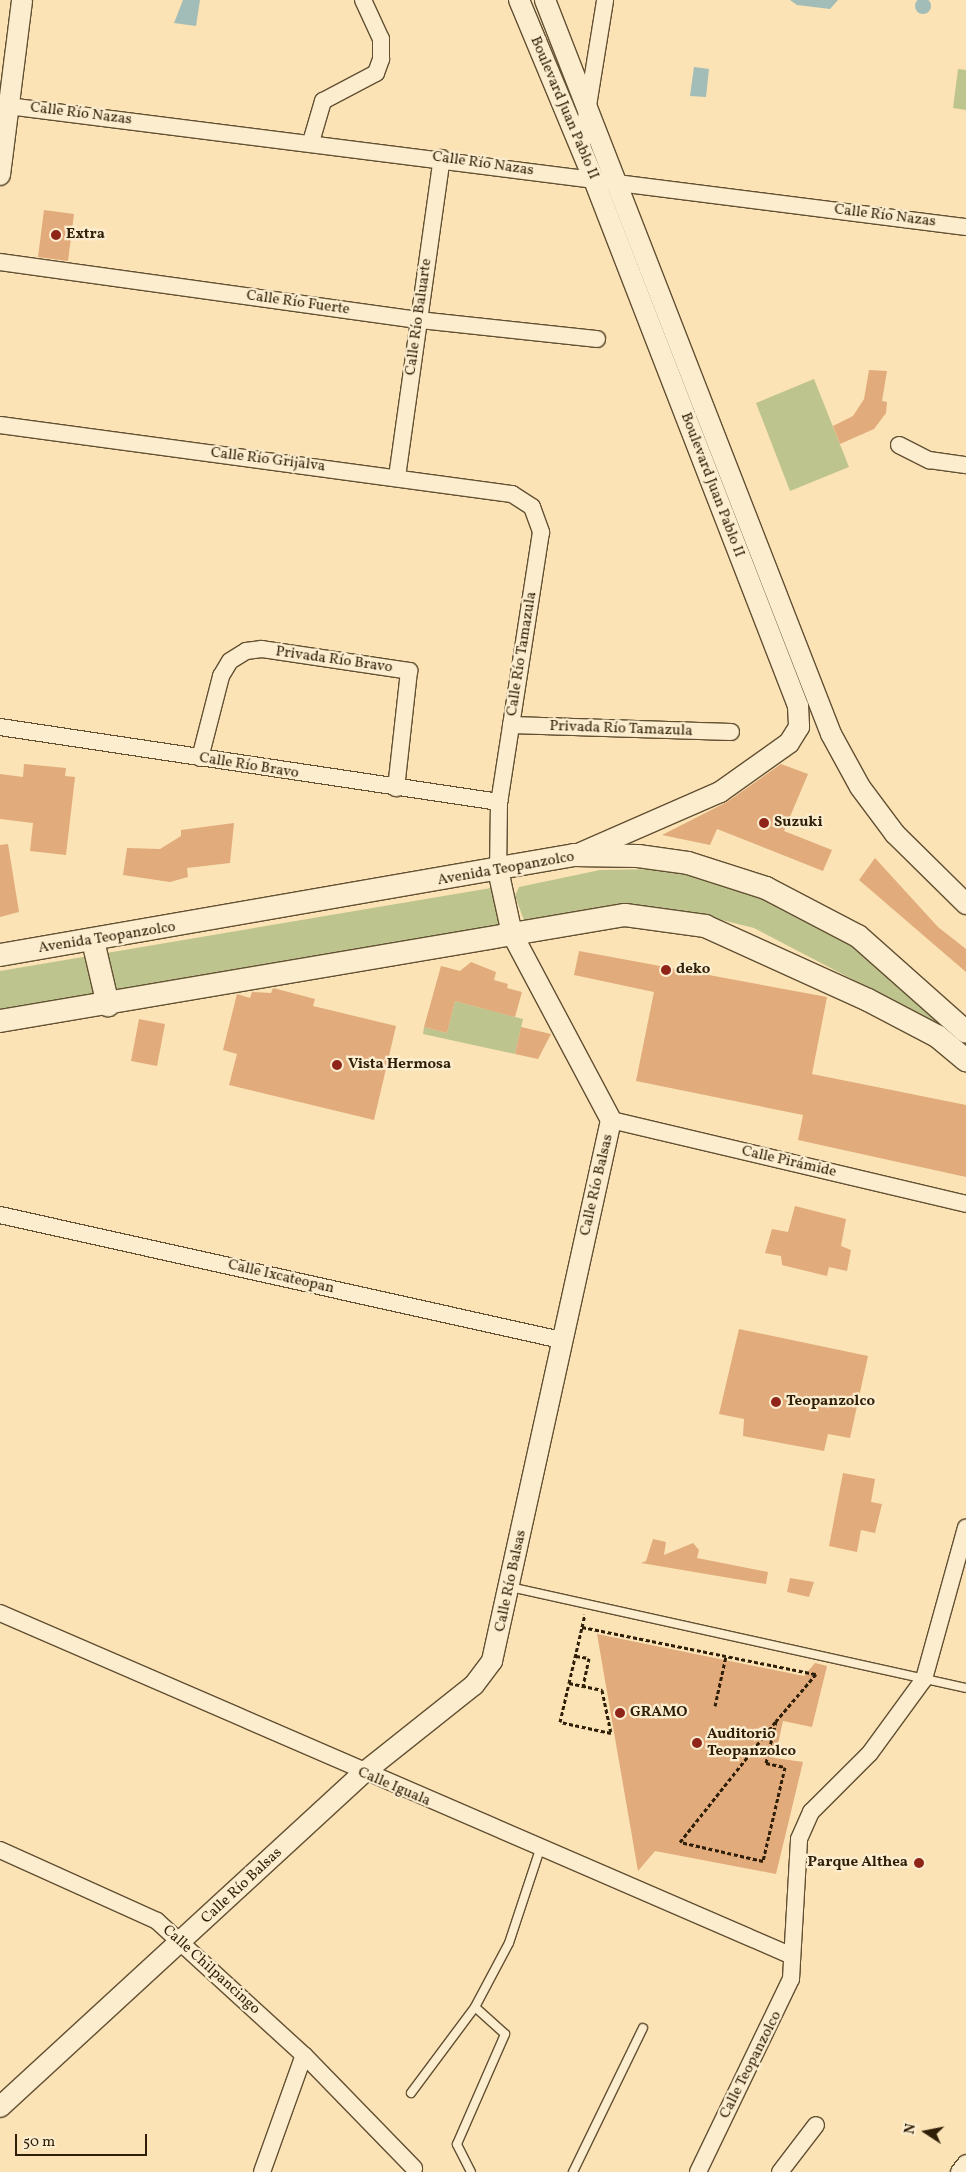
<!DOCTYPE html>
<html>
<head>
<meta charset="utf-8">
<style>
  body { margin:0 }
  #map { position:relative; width:966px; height:2172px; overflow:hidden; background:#fbe3b5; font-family:Vollkorn,serif }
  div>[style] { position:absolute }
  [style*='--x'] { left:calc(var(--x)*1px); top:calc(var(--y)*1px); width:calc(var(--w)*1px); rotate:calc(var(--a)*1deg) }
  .green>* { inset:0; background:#bec48d }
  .water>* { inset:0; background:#a2bcb7 }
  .round { border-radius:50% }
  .building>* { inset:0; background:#e1ab7c }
  .path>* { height:3px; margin-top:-1.5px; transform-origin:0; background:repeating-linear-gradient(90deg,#301f08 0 4px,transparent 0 6.5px) }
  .roads { filter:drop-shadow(1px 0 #635033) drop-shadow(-1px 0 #635033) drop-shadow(0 1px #635033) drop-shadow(0 -1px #635033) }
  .service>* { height:8px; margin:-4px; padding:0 4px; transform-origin:4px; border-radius:4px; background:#fcedcf }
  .minor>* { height:16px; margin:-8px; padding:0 8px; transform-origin:8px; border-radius:8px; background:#fcedcf }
  .tertiary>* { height:20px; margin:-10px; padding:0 10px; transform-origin:10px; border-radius:10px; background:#fcedcf }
  .secondary>* { height:22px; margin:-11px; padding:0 11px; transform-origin:11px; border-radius:11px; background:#fcedcf }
  .dots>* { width:14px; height:14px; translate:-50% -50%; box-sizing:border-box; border:2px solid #fcedcf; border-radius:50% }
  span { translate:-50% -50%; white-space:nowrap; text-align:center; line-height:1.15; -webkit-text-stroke:4.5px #fcedcf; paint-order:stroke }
  .street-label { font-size:15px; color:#301f08 }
  .poi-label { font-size:15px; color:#301f08; font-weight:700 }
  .left { translate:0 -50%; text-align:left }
  .right { translate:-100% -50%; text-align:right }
  .north { position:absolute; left:901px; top:2107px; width:50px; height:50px; -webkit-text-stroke:4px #fcedcf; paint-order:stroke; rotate:281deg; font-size:14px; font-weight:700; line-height:20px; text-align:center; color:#301f08 }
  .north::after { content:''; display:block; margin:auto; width:18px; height:22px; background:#301f08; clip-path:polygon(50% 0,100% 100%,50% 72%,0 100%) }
  .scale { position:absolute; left:15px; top:2134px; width:132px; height:22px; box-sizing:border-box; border:2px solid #301f08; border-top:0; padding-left:6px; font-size:15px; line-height:18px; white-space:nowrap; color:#301f08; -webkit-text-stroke:4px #fcedcf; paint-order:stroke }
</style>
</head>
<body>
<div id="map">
  <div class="green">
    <i style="clip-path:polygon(958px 69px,966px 70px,966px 110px,953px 108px)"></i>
    <i style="clip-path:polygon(814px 379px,849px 467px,790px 491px,756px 403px)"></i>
    <i style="clip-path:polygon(657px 869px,696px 875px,786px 907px,858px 944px,963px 1037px,754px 928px,685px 911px,525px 923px,515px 896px,519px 887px,600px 870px)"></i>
    <i style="clip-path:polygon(491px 888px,506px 931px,0 1013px,0 971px)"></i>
    <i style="clip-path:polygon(455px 1001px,523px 1019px,515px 1054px,423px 1034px,424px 1027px,447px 1033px)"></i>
  </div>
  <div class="water">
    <i class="round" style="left:915px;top:-2px;width:16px;height:16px"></i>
    <i style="clip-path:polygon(183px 0,200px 0,196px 26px,174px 23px)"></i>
    <i style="clip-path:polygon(790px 0,838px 0,830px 9px,797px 5px)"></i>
    <i style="clip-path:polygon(694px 67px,709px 69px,706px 97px,690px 96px)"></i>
  </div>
  <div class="building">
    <i style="clip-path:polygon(44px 210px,74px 214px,68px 261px,38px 257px)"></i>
    <i style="clip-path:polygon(869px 370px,887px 371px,882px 401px,887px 402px,886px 413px,874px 429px,840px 444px,833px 426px,853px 416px,864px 399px)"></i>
    <i style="clip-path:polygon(24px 764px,66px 768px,65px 776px,75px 777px,66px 855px,30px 851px,33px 823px,0 819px,0 774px,23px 777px)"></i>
    <i style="clip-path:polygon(781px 764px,808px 774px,784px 831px,832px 850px,823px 871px,717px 829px,710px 845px,662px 835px,727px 802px)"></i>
    <i style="clip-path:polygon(234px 823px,230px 863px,187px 868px,188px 877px,170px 882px,123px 875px,127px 848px,160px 849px,181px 836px,181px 830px)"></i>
    <i style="clip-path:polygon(8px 844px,19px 912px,0 917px,0 845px)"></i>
    <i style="clip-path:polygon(875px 858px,938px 927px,966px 949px,966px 972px,859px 880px)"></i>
    <i style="clip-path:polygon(579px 951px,827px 997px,812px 1074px,966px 1105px,966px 1177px,798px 1140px,803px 1115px,636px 1081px,654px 992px,574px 975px)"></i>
    <i style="clip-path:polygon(471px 962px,496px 972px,494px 980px,508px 984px,507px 988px,522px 992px,515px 1017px,455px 1001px,447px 1033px,424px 1027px,441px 966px,460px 971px)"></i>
    <i style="clip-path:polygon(273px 988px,315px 999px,313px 1006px,396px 1026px,374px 1120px,229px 1085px,237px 1054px,223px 1050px,237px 994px,250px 998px,252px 992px,271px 993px)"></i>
    <i style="clip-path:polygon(139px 1019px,165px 1024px,157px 1066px,131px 1061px)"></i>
    <i style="clip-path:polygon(521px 1027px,551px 1034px,538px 1059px,515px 1054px)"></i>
    <i style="clip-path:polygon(795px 1206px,846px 1219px,841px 1246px,851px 1250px,847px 1271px,829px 1267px,827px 1276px,782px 1265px,781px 1256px,765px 1253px,772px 1229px,788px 1232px)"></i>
    <i style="clip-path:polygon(739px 1329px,868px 1356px,850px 1438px,828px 1434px,824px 1451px,743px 1436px,744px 1419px,719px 1414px)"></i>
    <i style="clip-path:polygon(843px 1473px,875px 1479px,871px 1502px,882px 1504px,875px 1533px,861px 1530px,857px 1552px,829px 1546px)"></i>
    <i style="clip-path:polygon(653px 1539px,666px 1542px,664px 1555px,693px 1543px,699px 1550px,697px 1558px,768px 1572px,766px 1584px,641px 1563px,646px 1561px)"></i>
    <i style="clip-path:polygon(790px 1578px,814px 1582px,809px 1597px,787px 1592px)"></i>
    <i style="clip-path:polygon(597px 1634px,804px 1676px,815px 1663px,827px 1666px,812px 1727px,783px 1721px,775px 1758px,803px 1762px,776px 1874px,655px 1851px,638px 1871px)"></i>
  </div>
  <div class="path">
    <i style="--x:582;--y:1627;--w:239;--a:11.4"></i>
    <i style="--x:816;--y:1674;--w:62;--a:130.4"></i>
    <i style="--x:776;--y:1721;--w:43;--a:103.4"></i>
    <i style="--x:766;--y:1763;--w:19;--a:12"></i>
    <i style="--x:785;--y:1767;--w:97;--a:103.2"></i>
    <i style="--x:763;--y:1861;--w:85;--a:-167.1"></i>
    <i style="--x:680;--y:1842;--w:154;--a:-51.6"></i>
    <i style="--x:576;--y:1656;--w:13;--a:9"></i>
    <i style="--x:589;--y:1658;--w:29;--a:102"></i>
    <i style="--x:569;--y:1683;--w:34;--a:12"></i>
    <i style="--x:602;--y:1690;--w:44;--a:78.2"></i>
    <i style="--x:611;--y:1733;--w:52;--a:-167.8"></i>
    <i style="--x:560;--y:1722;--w:40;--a:-77"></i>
    <i style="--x:569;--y:1683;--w:57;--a:-76.9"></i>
    <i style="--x:582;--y:1627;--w:13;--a:-77"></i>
    <i style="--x:715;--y:1706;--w:51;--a:-77.6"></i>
  </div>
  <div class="roads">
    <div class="service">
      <i style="--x:510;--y:1587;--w:467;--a:12.5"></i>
      <i style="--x:411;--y:2093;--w:107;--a:-53.3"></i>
      <i style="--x:475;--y:2007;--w:72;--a:-62"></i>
      <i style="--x:509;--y:1943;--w:99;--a:-71.7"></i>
      <i style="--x:471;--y:2172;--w:31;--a:-117"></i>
      <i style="--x:457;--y:2144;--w:120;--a:-66.4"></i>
      <i style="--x:505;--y:2034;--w:40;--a:-138"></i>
      <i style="--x:573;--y:2172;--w:160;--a:-64.1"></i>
    </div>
    <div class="minor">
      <i style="--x:0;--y:105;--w:974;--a:7.2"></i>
      <i style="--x:311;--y:142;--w:43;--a:-73.7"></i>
      <i style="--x:323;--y:101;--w:60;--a:-27.8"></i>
      <i style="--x:376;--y:73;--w:15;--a:-70"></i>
      <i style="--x:381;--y:59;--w:20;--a:-90"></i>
      <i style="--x:381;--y:39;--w:43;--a:-114.8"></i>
      <i style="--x:581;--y:149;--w:151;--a:-80.8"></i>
      <i style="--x:0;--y:262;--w:423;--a:7.9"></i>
      <i style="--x:419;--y:320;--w:179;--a:6.1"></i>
      <i style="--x:0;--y:425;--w:517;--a:7.68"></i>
      <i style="--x:512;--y:494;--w:24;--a:33"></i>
      <i style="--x:532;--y:507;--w:27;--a:70"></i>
      <i style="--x:541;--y:532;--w:273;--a:98.8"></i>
      <i style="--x:499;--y:802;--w:68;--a:90.8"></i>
      <i style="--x:899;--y:445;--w:34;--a:27"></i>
      <i style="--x:929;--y:460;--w:37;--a:8"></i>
      <i style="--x:397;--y:477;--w:322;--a:-82"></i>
      <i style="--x:511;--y:725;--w:220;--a:1.8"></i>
      <i style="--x:0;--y:727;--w:505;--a:8.55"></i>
      <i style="--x:200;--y:758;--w:85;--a:-75.6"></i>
      <i style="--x:221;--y:676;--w:17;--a:-59"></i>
      <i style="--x:230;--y:661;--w:19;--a:-32"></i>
      <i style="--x:246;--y:651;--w:16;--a:-7"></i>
      <i style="--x:262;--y:649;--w:149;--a:8.5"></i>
      <i style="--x:409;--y:671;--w:118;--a:96.3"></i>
      <i style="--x:611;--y:1120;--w:365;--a:13.3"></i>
      <i style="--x:0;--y:1215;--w:575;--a:12.56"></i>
      <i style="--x:0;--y:1613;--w:861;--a:23.41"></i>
      <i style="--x:0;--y:1850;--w:172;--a:24.3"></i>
      <i style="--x:157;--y:1921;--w:199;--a:42.4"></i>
      <i style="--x:304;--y:2055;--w:158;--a:45.8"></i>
      <i style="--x:262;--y:2172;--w:124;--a:-70.3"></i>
      <i style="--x:698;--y:2172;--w:214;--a:-64.3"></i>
      <i style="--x:791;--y:1979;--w:140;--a:-86.7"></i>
      <i style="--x:799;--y:1839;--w:30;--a:-66"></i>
      <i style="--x:811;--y:1812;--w:83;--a:-45"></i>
      <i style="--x:870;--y:1753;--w:92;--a:-53.9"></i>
      <i style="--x:924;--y:1679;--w:157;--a:-74.5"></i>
      <i style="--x:780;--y:2172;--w:59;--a:-52.5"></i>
      <i style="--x:959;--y:2172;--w:11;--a:-52"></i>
    </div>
    <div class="tertiary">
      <i style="--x:519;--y:0;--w:195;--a:67.4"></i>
      <i style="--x:594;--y:180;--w:564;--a:68.8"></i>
      <i style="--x:798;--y:706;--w:21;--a:87"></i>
      <i style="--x:799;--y:727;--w:19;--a:122"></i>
      <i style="--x:789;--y:743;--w:85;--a:144.6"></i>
      <i style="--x:720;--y:792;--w:157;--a:156.4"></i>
      <i style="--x:545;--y:0;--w:788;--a:68.71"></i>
      <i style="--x:831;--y:734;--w:60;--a:61.3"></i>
      <i style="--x:860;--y:787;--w:59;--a:53.3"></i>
      <i style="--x:895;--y:834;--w:100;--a:44.6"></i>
      <i style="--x:0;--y:175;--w:176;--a:-82.8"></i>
      <i style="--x:0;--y:2107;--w:492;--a:-42.6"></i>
      <i style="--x:362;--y:1774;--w:143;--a:-38.5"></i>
      <i style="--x:474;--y:1685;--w:30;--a:-53"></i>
      <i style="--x:492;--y:1661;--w:554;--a:-77.59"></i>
      <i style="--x:611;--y:1120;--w:211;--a:-118"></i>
      <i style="--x:512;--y:934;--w:66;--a:-102.3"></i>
    </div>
    <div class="secondary">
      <i style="--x:93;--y:941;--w:66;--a:76.8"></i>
      <i style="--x:0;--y:955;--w:583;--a:-9.88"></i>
      <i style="--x:574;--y:855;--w:64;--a:0.9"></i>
      <i style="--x:638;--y:856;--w:50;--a:8"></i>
      <i style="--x:688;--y:863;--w:82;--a:17.8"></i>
      <i style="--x:766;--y:888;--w:104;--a:27.6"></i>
      <i style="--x:858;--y:936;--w:144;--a:41.6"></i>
      <i style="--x:0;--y:1021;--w:634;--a:-9.63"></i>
      <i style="--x:625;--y:915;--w:81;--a:7.8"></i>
      <i style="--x:705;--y:926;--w:179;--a:24.4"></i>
      <i style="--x:868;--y:1000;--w:78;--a:27.6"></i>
      <i style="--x:937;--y:1036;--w:38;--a:40"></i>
    </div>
  </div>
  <div class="dots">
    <i style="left:56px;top:235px;background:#8f2418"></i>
    <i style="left:764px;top:823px;background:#8f2418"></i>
    <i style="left:666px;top:970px;background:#8f2418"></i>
    <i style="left:337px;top:1065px;background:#8f2418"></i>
    <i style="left:776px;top:1402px;background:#8f2418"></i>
    <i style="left:620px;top:1713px;background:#8f2418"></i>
    <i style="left:697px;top:1743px;background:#8f2418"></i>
    <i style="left:919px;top:1863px;background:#8f2418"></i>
  </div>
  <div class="street-label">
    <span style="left:564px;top:108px;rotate:67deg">Boulevard Juan Pablo II</span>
    <span style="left:81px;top:114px;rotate:7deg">Calle Río Nazas</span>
    <span style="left:483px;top:164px;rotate:8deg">Calle Río Nazas</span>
    <span style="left:885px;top:216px;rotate:7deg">Calle Río Nazas</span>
    <span style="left:298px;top:303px;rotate:8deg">Calle Río Fuerte</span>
    <span style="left:419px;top:317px;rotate:-82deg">Calle Río Baluarte</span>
    <span style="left:268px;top:460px;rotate:7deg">Calle Río Grijalva</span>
    <span style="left:712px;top:485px;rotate:69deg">Boulevard Juan Pablo II</span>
    <span style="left:522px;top:654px;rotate:-81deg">Calle Río Tamazula</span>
    <span style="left:334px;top:660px;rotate:8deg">Privada Río Bravo</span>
    <span style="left:621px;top:729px;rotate:2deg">Privada Río Tamazula</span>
    <span style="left:249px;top:766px;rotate:9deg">Calle Río Bravo</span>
    <span style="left:506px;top:869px;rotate:-10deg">Avenida Teopanzolco</span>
    <span style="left:107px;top:938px;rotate:-9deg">Avenida Teopanzolco</span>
    <span style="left:789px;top:1162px;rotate:13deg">Calle Pirámide</span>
    <span style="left:597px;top:1185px;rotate:-77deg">Calle Río Balsas</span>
    <span style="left:281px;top:1277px;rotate:13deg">Calle Ixcateopan</span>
    <span style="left:511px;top:1581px;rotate:-78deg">Calle Río Balsas</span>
    <span style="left:394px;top:1787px;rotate:23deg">Calle Iguala</span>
    <span style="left:242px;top:1886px;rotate:-43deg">Calle Río Balsas</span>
    <span style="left:211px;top:1970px;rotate:42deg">Calle Chilpancingo</span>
    <span style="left:751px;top:2065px;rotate:-63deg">Calle Teopanzolco</span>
  </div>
  <div class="poi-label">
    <span class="left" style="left:66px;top:235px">Extra</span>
    <span class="left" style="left:774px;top:823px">Suzuki</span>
    <span class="left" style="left:676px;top:970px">deko</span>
    <span class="left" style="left:348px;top:1065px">Vista Hermosa</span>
    <span class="left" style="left:786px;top:1402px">Teopanzolco</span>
    <span class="left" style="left:630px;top:1713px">GRAMO</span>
    <span class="left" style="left:707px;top:1743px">Auditorio<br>Teopanzolco</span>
    <span class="right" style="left:908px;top:1863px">Parque Althea</span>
  </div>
  <div class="north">N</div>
  <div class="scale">50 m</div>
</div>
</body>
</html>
